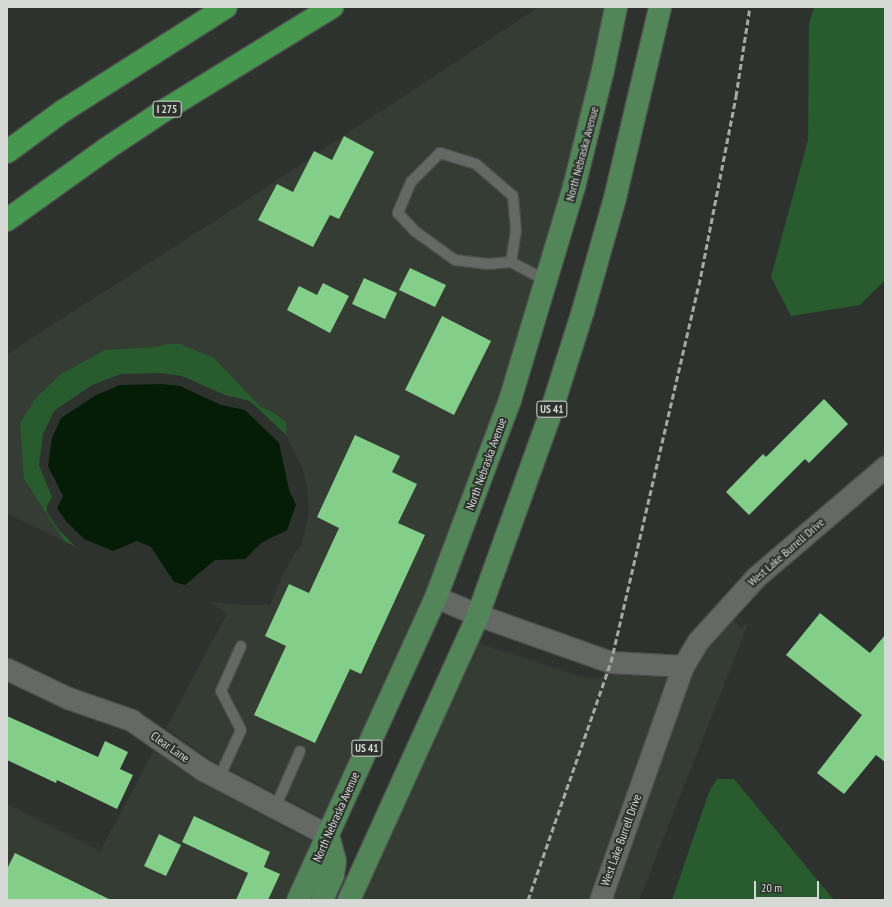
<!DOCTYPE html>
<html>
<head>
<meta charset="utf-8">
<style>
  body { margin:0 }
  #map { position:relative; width:892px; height:907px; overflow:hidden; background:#2e322e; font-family:"PT Sans Narrow",sans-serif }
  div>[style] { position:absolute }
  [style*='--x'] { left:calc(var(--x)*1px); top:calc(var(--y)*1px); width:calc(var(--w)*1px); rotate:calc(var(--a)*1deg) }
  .built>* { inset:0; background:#343c34 }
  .green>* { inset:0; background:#285b2d }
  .water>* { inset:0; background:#051c07 }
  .building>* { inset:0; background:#83ce88 }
  .roads { filter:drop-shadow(1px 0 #4c4f4c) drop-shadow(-1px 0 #4c4f4c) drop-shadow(0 1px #4c4f4c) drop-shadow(0 -1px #4c4f4c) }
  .lane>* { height:10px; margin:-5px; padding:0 5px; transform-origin:5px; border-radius:5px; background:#656965 }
  .street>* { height:21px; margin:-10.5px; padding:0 10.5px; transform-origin:10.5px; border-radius:10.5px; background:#656965 }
  .primary>* { height:22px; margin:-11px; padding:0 11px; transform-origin:11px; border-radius:11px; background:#528558 }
  .highway>* { height:22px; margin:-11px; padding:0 11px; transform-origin:11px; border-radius:11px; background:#46984f }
  .rail>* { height:3px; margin-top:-1.5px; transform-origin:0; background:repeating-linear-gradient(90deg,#a6a9a6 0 6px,transparent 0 9px) }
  span { translate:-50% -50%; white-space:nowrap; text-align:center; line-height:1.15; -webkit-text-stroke:4px #2e322e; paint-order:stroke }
  .shield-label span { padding:1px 3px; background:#2e322e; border:1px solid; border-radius:3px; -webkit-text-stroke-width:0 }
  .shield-label { font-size:11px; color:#d7d9d7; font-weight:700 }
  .street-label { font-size:12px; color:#d7d9d7 }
  .frame { position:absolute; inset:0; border:8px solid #d7d9d7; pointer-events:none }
  .scale { position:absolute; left:754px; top:881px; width:65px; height:18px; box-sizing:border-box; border:2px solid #d7d9d7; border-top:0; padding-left:5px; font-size:12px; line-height:14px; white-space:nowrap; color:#d7d9d7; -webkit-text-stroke:3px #2e322e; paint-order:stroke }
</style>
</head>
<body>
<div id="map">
  <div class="built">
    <i style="clip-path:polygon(539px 7px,604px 7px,592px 68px,563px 184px,499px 397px,459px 505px,425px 593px,323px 818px,209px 759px,166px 728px,227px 614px,210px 602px,244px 605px,270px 605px,283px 574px,295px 553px,301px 546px,309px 514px,307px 485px,301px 465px,286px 435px,286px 422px,276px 414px,260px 406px,214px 358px,167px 344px,61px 374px,24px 479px,64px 541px,7px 513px,7px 354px,210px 224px)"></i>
    <i style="clip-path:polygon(733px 620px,741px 628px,749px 622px,639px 900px,612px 900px,693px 671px,707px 647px)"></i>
    <i style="clip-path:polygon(478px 643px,583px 678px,600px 678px,605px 674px,667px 678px,588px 900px,361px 900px)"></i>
    <i style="clip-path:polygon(154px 751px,197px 781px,313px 842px,286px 900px,7px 900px,7px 804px,100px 851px)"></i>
  </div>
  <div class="green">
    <i style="clip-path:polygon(814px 7px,885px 7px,885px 280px,860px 305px,791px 316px,771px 277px,808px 140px,809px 24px)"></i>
    <i style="clip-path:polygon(167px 344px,180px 344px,214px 358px,260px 406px,276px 414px,286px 422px,286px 435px,250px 401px,225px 395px,182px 376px,161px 373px,121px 374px,92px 385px,54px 411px,43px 434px,39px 465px,52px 497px,47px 506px,47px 512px,59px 530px,76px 547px,64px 541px,24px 479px,20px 423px,35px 399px,61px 374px,105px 350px,156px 347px)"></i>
    <i style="clip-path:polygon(717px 779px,734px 779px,834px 900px,672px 900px,709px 792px)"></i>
  </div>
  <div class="water">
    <i style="clip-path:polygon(161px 384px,180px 386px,221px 405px,245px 410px,279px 443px,289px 490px,296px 505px,287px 530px,261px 543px,245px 559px,215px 560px,185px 585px,174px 582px,151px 547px,137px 541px,113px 551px,84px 539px,66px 521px,57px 508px,63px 496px,48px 466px,52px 438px,61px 418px,96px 395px,120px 385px)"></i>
  </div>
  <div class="building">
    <i style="clip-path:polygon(344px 136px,374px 152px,339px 219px,330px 215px,313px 247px,258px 220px,277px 184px,293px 192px,314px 151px,332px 160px)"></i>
    <i style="clip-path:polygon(410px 268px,446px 285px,435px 307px,399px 290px)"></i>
    <i style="clip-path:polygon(364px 278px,397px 293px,385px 319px,352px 304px)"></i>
    <i style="clip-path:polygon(323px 283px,349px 296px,330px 333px,287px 310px,299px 286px,317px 295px)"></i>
    <i style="clip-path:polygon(442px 316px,491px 341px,454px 415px,405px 390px)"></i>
    <i style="clip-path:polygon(824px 399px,848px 424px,809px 463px,805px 459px,749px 515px,726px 492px,763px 454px,766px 457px)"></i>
    <i style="clip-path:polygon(355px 435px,400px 456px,392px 472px,417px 484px,398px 523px,425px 535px,361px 674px,350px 669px,315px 743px,254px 715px,286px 646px,265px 636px,289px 584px,309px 593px,339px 528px,317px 517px)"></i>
    <i style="clip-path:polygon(820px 613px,870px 653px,885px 635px,885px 762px,876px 755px,844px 794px,817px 773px,862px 715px,786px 655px)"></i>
    <i style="clip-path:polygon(7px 716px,98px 757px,105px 741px,128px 752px,120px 769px,133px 775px,117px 809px,57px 780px,56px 783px,7px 760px)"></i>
    <i style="clip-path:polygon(194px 816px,270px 852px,264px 867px,280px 874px,268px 900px,236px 900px,248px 873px,182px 842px)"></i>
    <i style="clip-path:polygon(159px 834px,181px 845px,166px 876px,144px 866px)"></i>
    <i style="clip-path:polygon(15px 853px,111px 900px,7px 900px,7px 869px)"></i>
  </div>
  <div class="roads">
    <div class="lane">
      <i style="--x:511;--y:262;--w:31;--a:-81"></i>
      <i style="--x:516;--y:231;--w:35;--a:-95"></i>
      <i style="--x:513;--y:196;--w:49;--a:-139.1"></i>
      <i style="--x:476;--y:164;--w:38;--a:-163"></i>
      <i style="--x:440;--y:153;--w:41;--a:135"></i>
      <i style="--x:411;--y:182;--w:34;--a:113"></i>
      <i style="--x:398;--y:213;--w:26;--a:47"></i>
      <i style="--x:416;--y:232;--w:48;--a:35.7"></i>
      <i style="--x:455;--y:260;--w:33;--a:7"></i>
      <i style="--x:488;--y:264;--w:23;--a:-5"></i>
      <i style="--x:511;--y:262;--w:40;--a:28"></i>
      <i style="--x:219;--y:778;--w:53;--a:-65.4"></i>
      <i style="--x:241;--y:730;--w:44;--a:-117.1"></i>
      <i style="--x:221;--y:691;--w:49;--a:-66"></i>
      <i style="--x:275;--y:808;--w:62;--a:-66.3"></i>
    </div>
    <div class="street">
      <i style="--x:436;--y:597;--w:46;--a:23.2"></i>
      <i style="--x:478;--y:615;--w:141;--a:19.5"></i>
      <i style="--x:611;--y:662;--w:72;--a:3.2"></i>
      <i style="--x:683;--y:666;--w:29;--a:-59"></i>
      <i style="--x:698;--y:641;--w:86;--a:-47.8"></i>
      <i style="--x:756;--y:577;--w:170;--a:-40.5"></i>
      <i style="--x:7;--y:669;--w:68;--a:25.4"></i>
      <i style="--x:68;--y:698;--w:67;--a:19.2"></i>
      <i style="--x:131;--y:720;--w:88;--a:34.8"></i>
      <i style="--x:203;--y:770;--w:141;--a:27.5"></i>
      <i style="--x:600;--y:900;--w:248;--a:-70.5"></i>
    </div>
    <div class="primary">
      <i style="--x:298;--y:900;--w:333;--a:-65.5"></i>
      <i style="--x:436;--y:597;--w:210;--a:-69.4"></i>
      <i style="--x:510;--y:400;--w:222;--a:-73.3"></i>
      <i style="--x:574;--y:187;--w:121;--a:-76.1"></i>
      <i style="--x:603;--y:70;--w:64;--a:-78.3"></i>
      <i style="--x:322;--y:900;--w:27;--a:-66"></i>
      <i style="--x:333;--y:875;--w:14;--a:-82"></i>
      <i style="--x:335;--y:861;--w:27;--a:-105"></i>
      <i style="--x:349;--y:900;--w:313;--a:-65.6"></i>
      <i style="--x:478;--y:615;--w:209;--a:-70.2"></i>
      <i style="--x:549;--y:418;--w:112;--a:-72.4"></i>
      <i style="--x:583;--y:311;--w:117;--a:-74.2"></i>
      <i style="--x:615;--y:198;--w:196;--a:-76.7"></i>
    </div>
    <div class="highway">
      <i style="--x:7;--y:152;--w:69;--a:-36.2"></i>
      <i style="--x:63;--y:111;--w:193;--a:-32.5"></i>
      <i style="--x:7;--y:220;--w:122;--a:-35.6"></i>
      <i style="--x:106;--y:149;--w:74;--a:-33.5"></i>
      <i style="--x:168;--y:108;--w:193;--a:-31.6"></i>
    </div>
  </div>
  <div class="rail">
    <i style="--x:528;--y:900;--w:252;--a:-70.8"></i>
    <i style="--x:611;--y:662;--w:387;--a:-76.9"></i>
    <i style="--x:699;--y:285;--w:193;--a:-78.9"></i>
    <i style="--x:736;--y:96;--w:90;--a:-81.1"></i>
  </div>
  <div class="shield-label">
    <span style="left:167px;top:109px">I 275</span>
    <span style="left:552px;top:409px">US 41</span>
    <span style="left:367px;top:748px">US 41</span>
  </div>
  <div class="street-label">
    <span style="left:582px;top:154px;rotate:-75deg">North Nebraska Avenue</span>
    <span style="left:486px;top:464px;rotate:-70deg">North Nebraska Avenue</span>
    <span style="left:786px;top:552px;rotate:-41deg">West Lake Burrell Drive</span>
    <span style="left:170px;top:747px;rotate:35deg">Clear Lane</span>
    <span style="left:336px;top:817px;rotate:-66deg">North Nebraska Avenue</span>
    <span style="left:621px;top:840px;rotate:-70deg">West Lake Burrell Drive</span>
  </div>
  <div class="frame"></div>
  <div class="scale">20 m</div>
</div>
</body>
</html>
